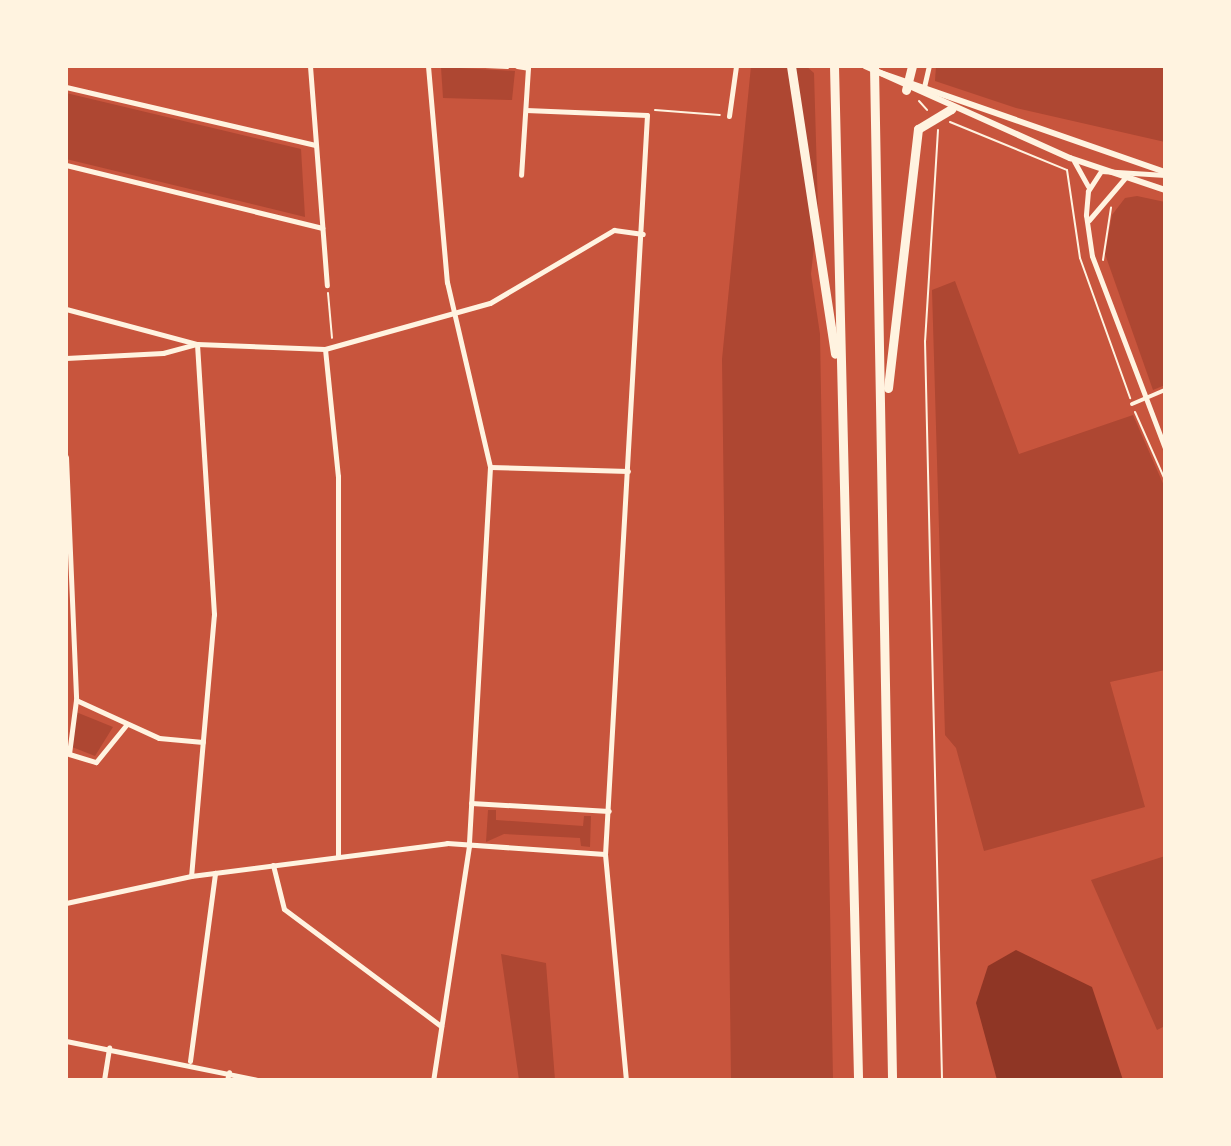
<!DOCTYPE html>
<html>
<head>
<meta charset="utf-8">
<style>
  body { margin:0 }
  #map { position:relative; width:1231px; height:1146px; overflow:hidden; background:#c8553d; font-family:Figtree,sans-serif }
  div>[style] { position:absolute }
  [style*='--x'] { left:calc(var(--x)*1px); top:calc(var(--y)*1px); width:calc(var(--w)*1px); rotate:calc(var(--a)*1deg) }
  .green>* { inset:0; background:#ae4732 }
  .water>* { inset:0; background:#8f3625 }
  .path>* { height:2px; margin:-1px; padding:0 1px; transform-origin:1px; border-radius:1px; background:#fff3e0 }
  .pedestrian>* { height:4px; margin:-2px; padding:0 2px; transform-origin:2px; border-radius:2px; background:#fff3e0 }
  .minor>* { height:5px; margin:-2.5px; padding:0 2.5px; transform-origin:2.5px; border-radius:2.5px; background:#fff3e0 }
  .tertiary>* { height:6px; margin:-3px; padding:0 3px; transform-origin:3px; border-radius:3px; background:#fff3e0 }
  .motorway>* { height:9px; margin:-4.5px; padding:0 4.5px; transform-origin:4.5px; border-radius:4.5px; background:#fff3e0 }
  span { translate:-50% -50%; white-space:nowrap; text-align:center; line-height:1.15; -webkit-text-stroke:7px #fff3e0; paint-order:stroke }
  .frame { position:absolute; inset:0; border:68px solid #fff3e0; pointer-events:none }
</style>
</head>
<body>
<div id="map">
  <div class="green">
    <i style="clip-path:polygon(751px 66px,806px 66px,814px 73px,818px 209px,811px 274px,820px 334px,833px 1080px,731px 1080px,722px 359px)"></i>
    <i style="clip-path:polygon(936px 66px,1165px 66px,1165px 142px,1016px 108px,935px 81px)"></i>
    <i style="clip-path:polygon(441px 67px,515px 71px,512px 100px,443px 98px)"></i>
    <i style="clip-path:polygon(66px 93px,301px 149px,305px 217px,66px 159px)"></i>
    <i style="clip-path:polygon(1137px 196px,1165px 202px,1165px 385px,1153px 390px,1105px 254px,1112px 215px,1125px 198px)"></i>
    <i style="clip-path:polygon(955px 281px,1019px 454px,1133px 415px,1165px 488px,1165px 670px,1110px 682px,1145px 807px,984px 851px,956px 748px,945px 735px,932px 290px)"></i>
    <i style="clip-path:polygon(76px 712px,113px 727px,95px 756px,72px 747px)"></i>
    <i style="clip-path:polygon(488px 810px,496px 810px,496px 820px,583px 826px,584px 816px,591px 816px,590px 847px,581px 846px,580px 838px,504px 834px,486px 842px)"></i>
    <i style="clip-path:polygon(1165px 856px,1165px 1026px,1157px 1030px,1091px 880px)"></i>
    <i style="clip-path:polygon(501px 954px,546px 963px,555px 1080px,519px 1080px)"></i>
  </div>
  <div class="water">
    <i style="clip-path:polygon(1016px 950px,1092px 987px,1123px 1080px,997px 1080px,976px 1003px,988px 966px)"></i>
  </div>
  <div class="path">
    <i style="--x:462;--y:66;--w:46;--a:2.5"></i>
    <i style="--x:919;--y:101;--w:12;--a:48"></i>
    <i style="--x:655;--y:110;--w:65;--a:4.4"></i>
    <i style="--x:950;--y:122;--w:126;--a:22.3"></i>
    <i style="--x:1067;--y:170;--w:89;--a:81.6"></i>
    <i style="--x:1080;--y:258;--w:149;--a:70.3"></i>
    <i style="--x:938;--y:130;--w:211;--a:93.5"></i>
    <i style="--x:925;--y:341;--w:739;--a:88.68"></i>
    <i style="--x:1103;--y:260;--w:53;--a:-81.3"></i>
    <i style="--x:328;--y:293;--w:45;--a:84.9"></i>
    <i style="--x:1135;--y:412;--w:74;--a:66.2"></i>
  </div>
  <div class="pedestrian">
    <i style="--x:1132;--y:404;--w:36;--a:-23"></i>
  </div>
  <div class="minor">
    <i style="--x:310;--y:66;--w:220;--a:85.6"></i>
    <i style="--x:428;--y:66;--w:217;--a:85"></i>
    <i style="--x:447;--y:282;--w:190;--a:76.9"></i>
    <i style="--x:490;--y:467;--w:380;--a:93.2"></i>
    <i style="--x:469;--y:846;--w:237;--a:98.7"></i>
    <i style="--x:517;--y:66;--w:11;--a:10"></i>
    <i style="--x:528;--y:68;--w:107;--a:93.7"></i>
    <i style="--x:66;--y:87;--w:256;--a:13.1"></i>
    <i style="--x:924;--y:87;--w:22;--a:-77"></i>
    <i style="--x:526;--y:110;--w:121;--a:2.4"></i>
    <i style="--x:647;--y:115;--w:740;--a:93.25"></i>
    <i style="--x:605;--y:854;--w:227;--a:84.7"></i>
    <i style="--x:729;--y:116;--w:50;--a:-82"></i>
    <i style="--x:1074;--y:161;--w:29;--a:61"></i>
    <i style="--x:66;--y:165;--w:264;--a:13.8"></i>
    <i style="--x:1165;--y:175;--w:64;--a:-176.4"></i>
    <i style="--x:1101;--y:171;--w:24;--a:123"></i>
    <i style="--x:1088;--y:191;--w:24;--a:95"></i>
    <i style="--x:1086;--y:215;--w:41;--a:81.7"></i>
    <i style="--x:1092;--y:256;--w:205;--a:69.2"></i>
    <i style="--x:1089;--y:220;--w:55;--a:-49.4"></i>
    <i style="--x:66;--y:309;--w:136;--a:15"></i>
    <i style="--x:197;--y:344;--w:128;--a:2.2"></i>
    <i style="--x:325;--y:349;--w:171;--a:-15.6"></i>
    <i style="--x:490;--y:303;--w:144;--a:-30.5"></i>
    <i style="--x:614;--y:230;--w:29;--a:8"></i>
    <i style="--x:325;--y:349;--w:128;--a:84.2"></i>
    <i style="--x:338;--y:476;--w:380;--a:90"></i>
    <i style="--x:66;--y:358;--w:97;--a:-3"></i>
    <i style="--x:163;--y:353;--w:35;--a:-15"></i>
    <i style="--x:197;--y:344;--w:271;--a:86.4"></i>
    <i style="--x:214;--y:614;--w:263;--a:95"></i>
    <i style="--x:66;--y:457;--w:243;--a:87.6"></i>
    <i style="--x:76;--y:700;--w:54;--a:97.4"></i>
    <i style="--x:69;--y:754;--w:28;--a:17"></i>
    <i style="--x:96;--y:762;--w:49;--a:-50.8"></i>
    <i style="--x:490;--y:467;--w:138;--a:1.7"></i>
    <i style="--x:76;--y:700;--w:91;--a:24.6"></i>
    <i style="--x:159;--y:738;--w:44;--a:5.2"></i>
    <i style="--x:471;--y:803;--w:138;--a:3.3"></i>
    <i style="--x:273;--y:865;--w:45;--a:76"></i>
    <i style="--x:284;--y:909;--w:196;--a:36.7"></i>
    <i style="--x:66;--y:903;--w:128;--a:-12.2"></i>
    <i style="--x:191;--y:876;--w:258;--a:-7.3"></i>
    <i style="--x:447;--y:843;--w:158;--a:4"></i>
    <i style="--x:66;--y:1041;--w:196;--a:11.5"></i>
    <i style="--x:190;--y:1061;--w:190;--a:-82.4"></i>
    <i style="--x:104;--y:1080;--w:33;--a:-81"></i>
    <i style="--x:227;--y:1080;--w:8;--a:-76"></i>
  </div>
  <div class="tertiary">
    <i style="--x:865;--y:66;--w:225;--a:24.2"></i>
    <i style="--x:1070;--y:158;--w:100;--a:18.6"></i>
    <i style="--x:875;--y:71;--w:307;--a:19.2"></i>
  </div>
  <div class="motorway">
    <i style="--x:791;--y:66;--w:291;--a:81.3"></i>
    <i style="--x:834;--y:66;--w:1014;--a:88.64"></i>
    <i style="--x:874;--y:66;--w:1014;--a:88.98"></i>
    <i style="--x:906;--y:90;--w:25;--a:-76"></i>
    <i style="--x:888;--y:388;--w:261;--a:-83.4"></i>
    <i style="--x:918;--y:129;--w:39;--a:-31"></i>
  </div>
  <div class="frame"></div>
</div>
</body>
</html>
